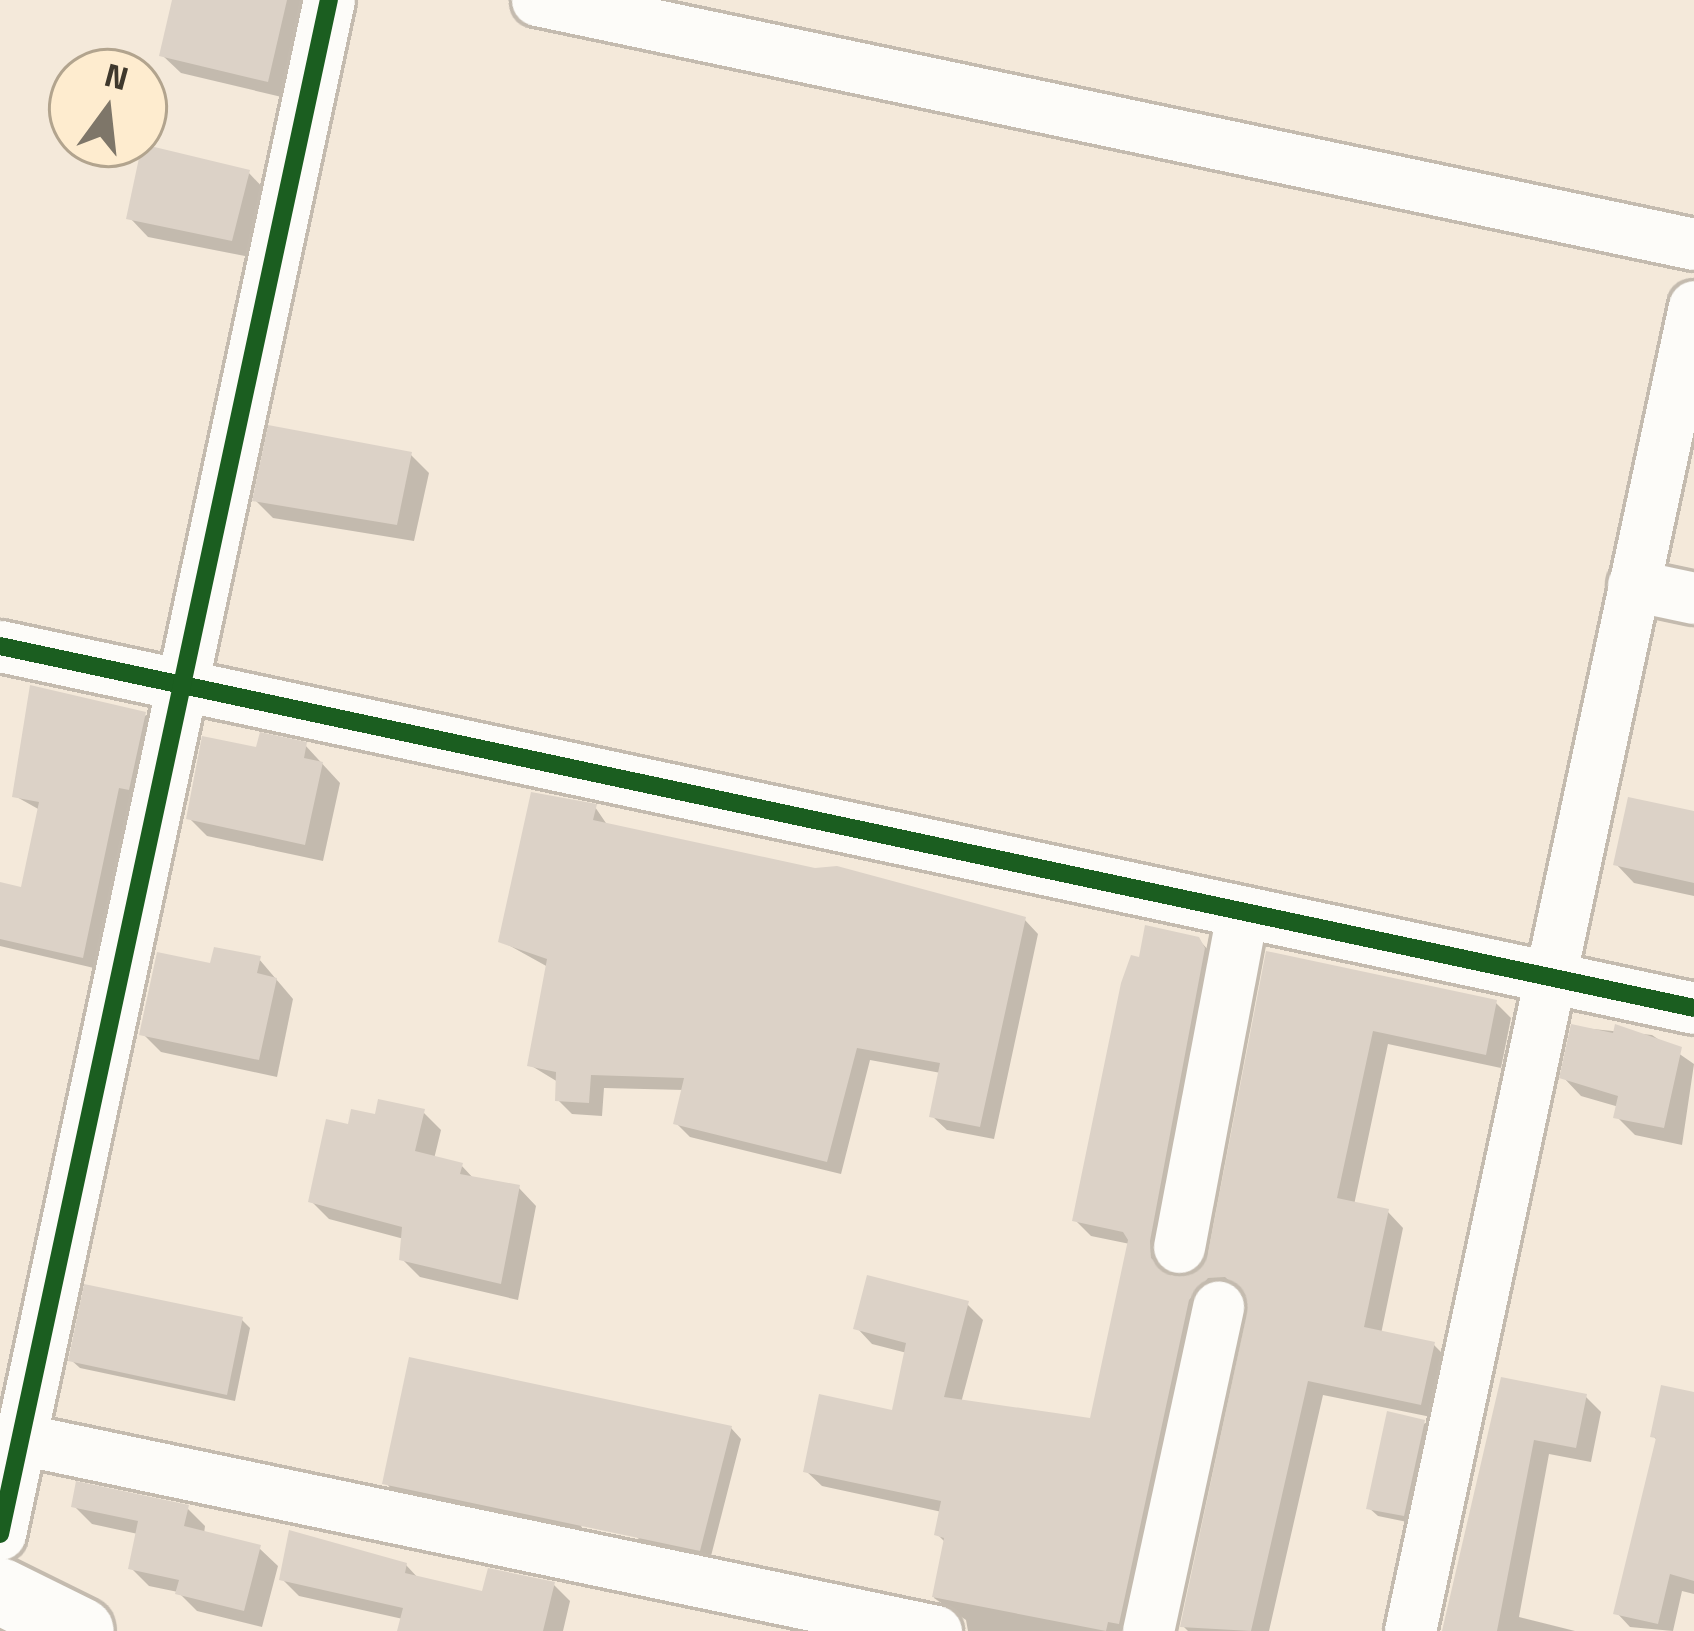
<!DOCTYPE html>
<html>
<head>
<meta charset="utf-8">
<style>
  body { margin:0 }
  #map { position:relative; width:1694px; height:1631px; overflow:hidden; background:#f4e9da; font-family:"Titillium Web",sans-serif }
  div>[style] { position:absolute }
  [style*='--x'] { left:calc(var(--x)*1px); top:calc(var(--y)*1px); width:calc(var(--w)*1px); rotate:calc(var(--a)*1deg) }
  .shadow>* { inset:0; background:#0003 }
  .building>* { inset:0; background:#dcd2c7 }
  .roads { filter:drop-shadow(3px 0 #c4bbaf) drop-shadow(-3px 0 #c4bbaf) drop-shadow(0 3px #c4bbaf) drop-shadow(0 -3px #c4bbaf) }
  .street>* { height:51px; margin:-25.5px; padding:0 25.5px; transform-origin:25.5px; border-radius:25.5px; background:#fdfcf9 }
  .primary>* { height:66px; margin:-33px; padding:0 33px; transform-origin:33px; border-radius:33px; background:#fdfcf9 }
  .cycleway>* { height:18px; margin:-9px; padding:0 9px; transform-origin:9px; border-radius:9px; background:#1b5e20 }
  span { translate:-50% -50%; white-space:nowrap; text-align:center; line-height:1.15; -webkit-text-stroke:10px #feeccf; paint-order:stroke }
  .north { position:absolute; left:48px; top:48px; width:120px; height:120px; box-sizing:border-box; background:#feeccf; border:3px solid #b2a48e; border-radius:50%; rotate:15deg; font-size:33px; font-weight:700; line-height:48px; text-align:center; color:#3f382c }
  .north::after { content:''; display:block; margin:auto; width:42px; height:54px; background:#7e7669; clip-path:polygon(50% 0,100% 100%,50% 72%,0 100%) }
</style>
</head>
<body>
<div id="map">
  <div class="shadow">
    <i style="clip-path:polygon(175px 0,309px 0,286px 98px,181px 73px,162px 55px)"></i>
    <i style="clip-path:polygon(248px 172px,266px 191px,250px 257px,148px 237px,130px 218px)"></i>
    <i style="clip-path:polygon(411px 455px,429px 473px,414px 541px,273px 518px,255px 500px)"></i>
    <i style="clip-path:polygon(144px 714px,156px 726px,140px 800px,130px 797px,94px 968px,0 946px,0 885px,23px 891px,40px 810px,15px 796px)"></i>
    <i style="clip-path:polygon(305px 745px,340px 783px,323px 861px,207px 836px,189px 818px,259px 751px)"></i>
    <i style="clip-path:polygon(595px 807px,608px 826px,1024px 919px,1038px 934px,994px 1139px,947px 1130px,932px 1116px,941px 1073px,870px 1060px,841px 1174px,690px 1137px,676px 1123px,684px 1090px,604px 1088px,602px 1116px,572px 1114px,558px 1100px,558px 1082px,530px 1065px,548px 967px,501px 941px)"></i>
    <i style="clip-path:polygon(1694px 814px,1694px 896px,1634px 883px,1616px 864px)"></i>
    <i style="clip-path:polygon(1198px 939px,1214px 956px,1164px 1259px,1171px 1279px,1191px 1278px,1211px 1254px,1268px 954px,1496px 1003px,1511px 1018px,1501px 1068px,1388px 1044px,1354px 1205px,1388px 1212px,1403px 1228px,1381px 1334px,1434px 1345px,1449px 1360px,1436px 1418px,1323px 1395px,1269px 1631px,1188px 1631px,1183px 1626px,1250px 1312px,1246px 1296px,1226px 1291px,1135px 1631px,968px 1631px,966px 1620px,934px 1598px,946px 1543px,937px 1534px,942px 1512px,822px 1486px,806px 1471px,894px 1413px,907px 1353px,872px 1344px,857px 1328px,967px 1304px,983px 1320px,961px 1403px,1092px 1421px,1130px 1244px,1091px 1236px,1075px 1220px,1141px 961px)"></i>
    <i style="clip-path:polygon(259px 959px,293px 999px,277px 1077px,161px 1052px,143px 1034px,212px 967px)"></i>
    <i style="clip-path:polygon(1573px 1027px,1652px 1035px,1694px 1064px,1682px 1145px,1635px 1135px,1617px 1117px,1619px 1107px,1581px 1096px,1563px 1077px)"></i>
    <i style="clip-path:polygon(423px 1112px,441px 1130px,434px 1159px,461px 1165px,475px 1180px,519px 1188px,536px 1206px,518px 1300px,420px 1277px,402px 1259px,404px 1239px,329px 1219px,311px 1201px,350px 1128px)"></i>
    <i style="clip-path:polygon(242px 1320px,250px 1328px,235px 1401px,80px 1368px,71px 1360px)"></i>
    <i style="clip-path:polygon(1503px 1380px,1585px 1396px,1601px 1412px,1591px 1462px,1549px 1454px,1519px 1617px,1575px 1631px,1445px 1631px)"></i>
    <i style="clip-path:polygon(1694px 1396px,1694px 1594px,1682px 1591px,1673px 1631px,1630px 1627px,1617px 1613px,1659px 1442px,1653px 1436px)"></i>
    <i style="clip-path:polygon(1423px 1422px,1432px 1431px,1412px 1523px,1378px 1516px,1369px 1508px)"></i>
    <i style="clip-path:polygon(731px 1428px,741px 1439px,710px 1560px,642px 1542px,590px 1491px,580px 1532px,396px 1494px,386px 1483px)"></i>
    <i style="clip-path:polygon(74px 1506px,187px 1508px,205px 1526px,204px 1534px,259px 1548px,278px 1566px,262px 1627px,197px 1611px,178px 1592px,149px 1586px,131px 1568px,138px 1534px,92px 1524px)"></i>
    <i style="clip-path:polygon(406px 1565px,420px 1580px,484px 1594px,553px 1584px,570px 1601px,563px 1631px,400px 1631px,403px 1619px,299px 1596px,282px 1579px)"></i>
  </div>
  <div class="building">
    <i style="clip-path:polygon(172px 0,287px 0,268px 82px,159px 56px)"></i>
    <i style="clip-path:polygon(142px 144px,250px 170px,232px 241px,126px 219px)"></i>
    <i style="clip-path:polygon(268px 425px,412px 452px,397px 525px,252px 501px)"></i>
    <i style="clip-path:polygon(30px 685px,146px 712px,129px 790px,119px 788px,83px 958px,0 939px,0 882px,21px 887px,39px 802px,12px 797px)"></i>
    <i style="clip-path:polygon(260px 732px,307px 742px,304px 758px,323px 762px,305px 845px,186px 819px,202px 736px,256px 747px)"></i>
    <i style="clip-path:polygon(531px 792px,597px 804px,593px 820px,815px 868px,837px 866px,1026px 917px,980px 1127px,929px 1117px,940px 1063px,857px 1048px,827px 1162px,673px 1124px,684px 1078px,591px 1075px,589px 1103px,555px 1101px,556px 1072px,527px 1066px,547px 959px,498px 942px)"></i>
    <i style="clip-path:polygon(1628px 797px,1694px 811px,1694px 883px,1613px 865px)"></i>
    <i style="clip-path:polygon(1145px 925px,1199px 937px,1205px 948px,1150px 1241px,1151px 1258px,1172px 1276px,1190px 1275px,1208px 1253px,1266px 951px,1497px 1000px,1486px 1055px,1373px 1031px,1337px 1198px,1389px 1209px,1364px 1327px,1435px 1342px,1421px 1405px,1308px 1381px,1251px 1631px,1180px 1627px,1247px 1312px,1246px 1296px,1225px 1277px,1208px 1278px,1189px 1300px,1119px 1624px,1108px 1622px,1106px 1631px,932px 1597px,944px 1538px,934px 1535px,941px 1501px,803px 1472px,819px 1394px,892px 1410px,906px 1343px,853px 1329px,867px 1275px,969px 1301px,944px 1397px,1090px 1418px,1128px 1240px,1123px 1232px,1072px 1221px,1121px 983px,1131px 955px,1139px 957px)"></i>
    <i style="clip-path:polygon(214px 947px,261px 956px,257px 973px,277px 978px,259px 1060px,139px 1035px,157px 952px,210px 963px)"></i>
    <i style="clip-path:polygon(1571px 1024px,1613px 1033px,1615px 1024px,1682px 1047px,1664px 1128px,1613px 1118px,1618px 1096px,1559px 1078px)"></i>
    <i style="clip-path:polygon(378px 1099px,425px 1109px,415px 1151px,463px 1163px,460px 1174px,520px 1185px,501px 1284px,399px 1260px,402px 1227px,308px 1202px,326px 1119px,348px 1124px,351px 1109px,375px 1114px)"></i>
    <i style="clip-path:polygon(84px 1284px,243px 1317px,227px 1395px,68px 1361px)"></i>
    <i style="clip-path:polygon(409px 1357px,732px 1426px,700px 1551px,382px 1484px)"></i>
    <i style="clip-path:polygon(1501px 1377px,1587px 1394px,1576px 1448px,1534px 1440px,1497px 1631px,1442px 1631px)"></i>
    <i style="clip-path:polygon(1661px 1385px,1694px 1392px,1694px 1581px,1670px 1574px,1658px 1624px,1613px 1614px,1656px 1438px,1650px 1437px)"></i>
    <i style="clip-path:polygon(1387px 1411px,1425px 1420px,1404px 1516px,1366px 1509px)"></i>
    <i style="clip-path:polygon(76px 1481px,189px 1505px,184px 1526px,261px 1545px,244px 1611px,175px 1594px,179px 1580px,128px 1569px,138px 1521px,71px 1507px)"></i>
    <i style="clip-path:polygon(289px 1530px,407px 1563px,405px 1573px,482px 1591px,488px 1568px,555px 1582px,543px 1631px,397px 1631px,403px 1608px,279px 1580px)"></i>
  </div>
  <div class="roads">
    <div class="street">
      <i style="--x:537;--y:0;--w:1182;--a:11.91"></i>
      <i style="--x:1633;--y:585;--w:62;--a:12"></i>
      <i style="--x:0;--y:646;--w:1732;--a:12.06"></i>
      <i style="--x:1179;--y:1247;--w:340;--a:-79.3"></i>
      <i style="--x:21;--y:1439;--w:935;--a:11.85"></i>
      <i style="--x:0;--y:1534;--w:1569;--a:-77.9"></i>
      <i style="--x:1148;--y:1631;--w:332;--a:-77.8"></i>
      <i style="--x:1410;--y:1631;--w:1355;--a:-77.9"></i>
    </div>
    <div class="primary">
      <i style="--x:0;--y:1591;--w:90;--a:26.3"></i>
    </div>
  </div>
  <div class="cycleway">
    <i style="--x:0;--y:646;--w:1732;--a:12.06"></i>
    <i style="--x:0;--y:1534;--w:1569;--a:-77.9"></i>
  </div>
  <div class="north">N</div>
</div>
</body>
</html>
